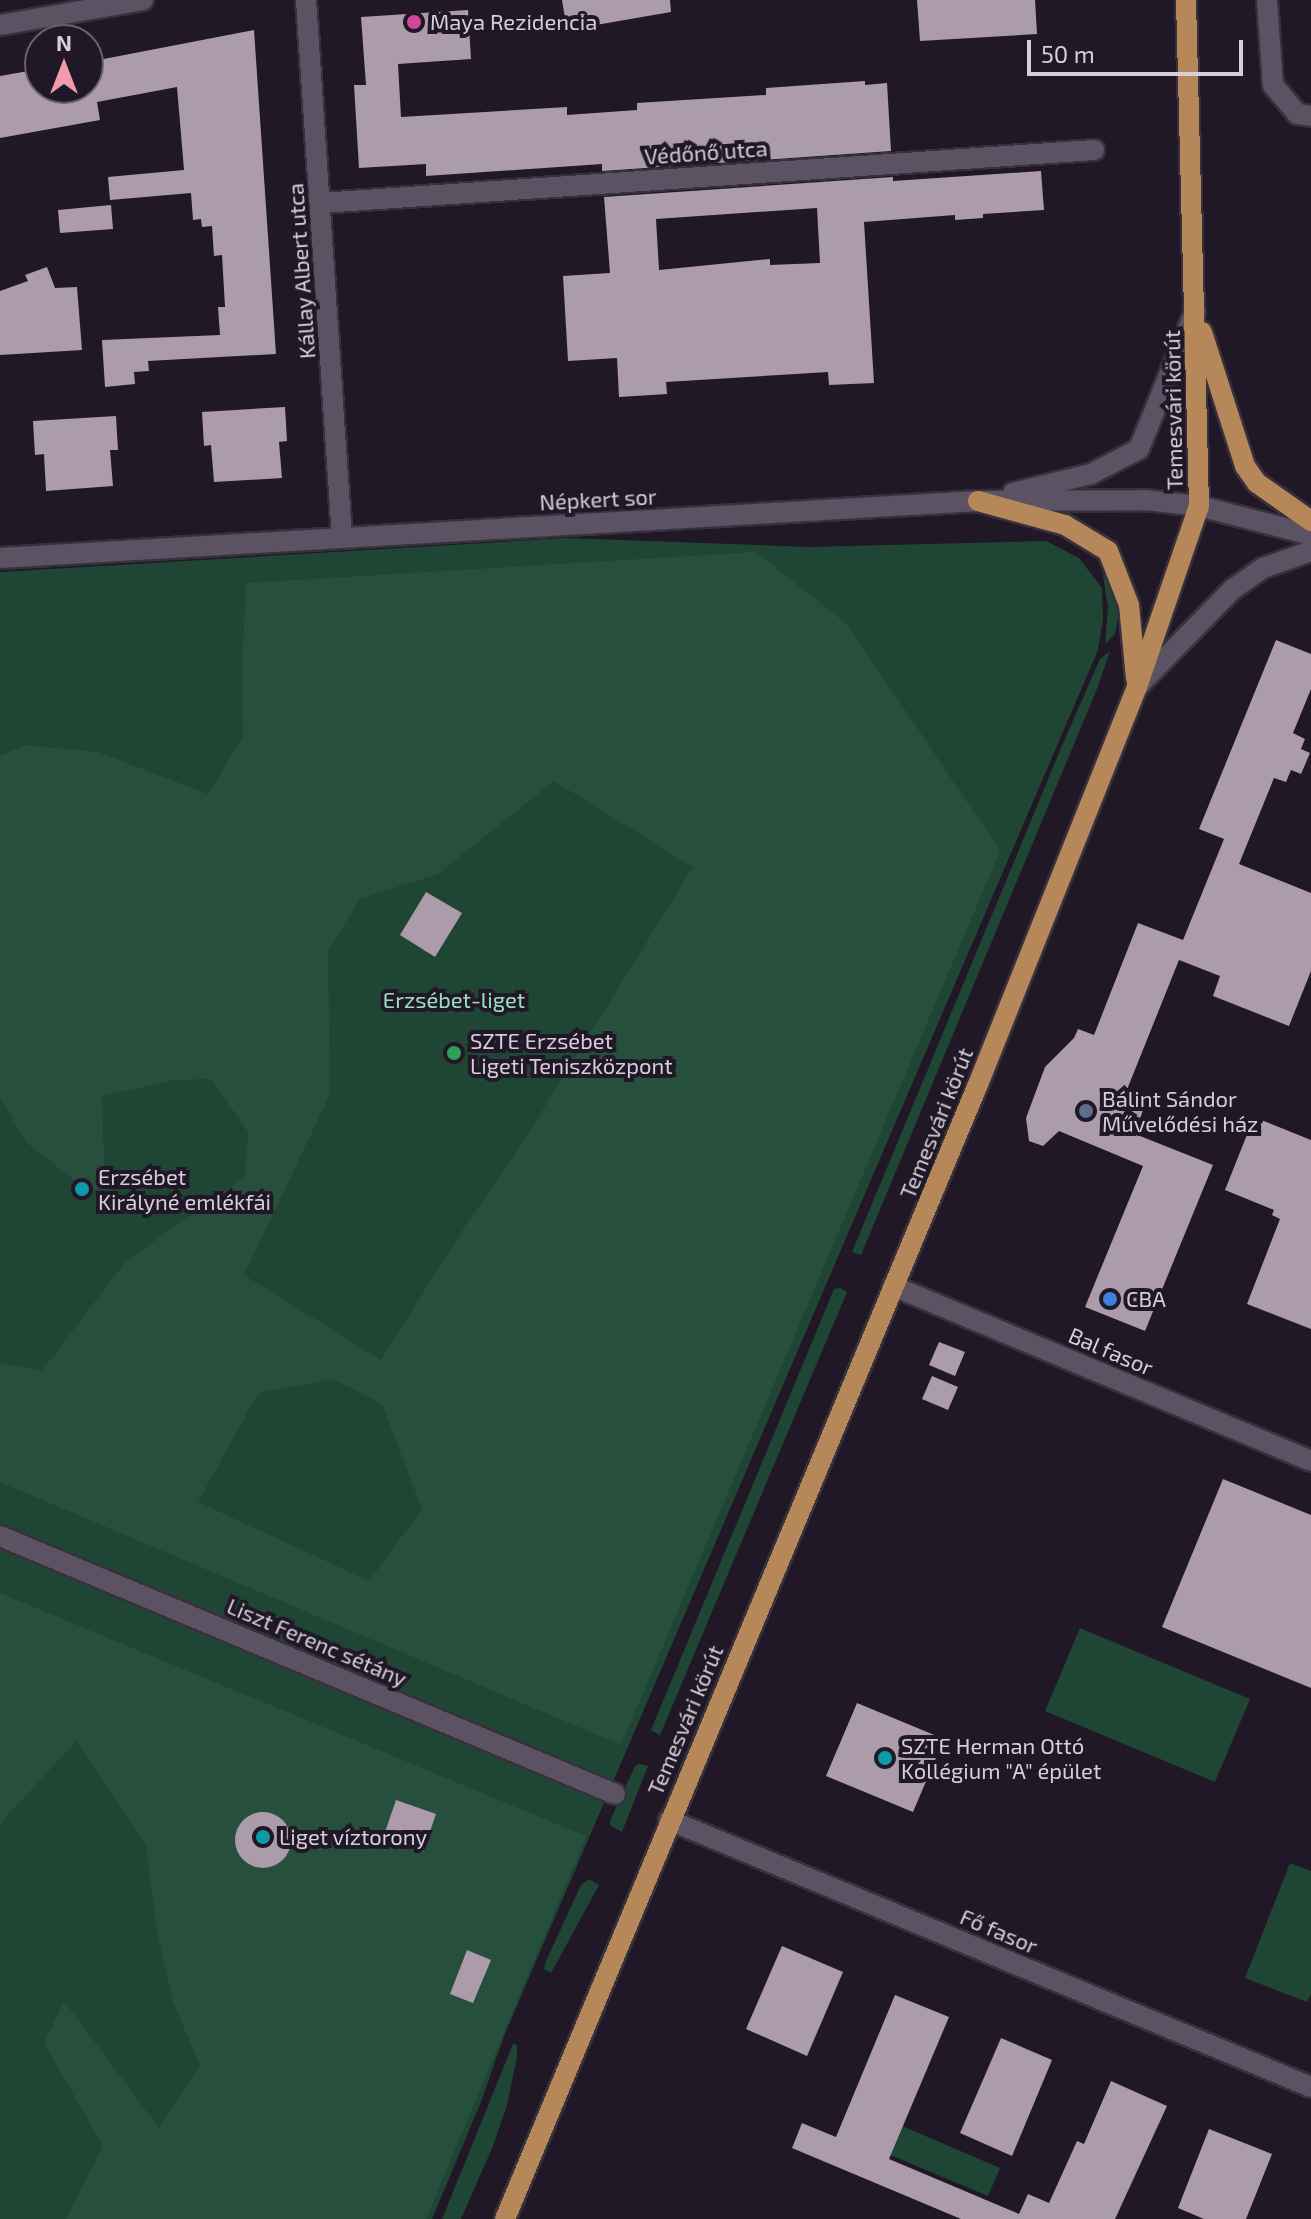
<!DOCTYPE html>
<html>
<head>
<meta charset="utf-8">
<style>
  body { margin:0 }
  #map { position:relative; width:1311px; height:2219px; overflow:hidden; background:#211827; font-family:"Exo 2",sans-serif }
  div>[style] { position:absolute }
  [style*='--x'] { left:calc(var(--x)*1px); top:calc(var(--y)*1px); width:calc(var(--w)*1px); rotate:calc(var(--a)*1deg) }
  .green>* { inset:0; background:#1f4535 }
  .forest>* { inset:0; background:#274f3e }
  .building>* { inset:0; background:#ac9bab }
  .round { border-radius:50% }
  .roads { filter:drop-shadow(2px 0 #37313c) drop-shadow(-2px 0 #37313c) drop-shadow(0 2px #37313c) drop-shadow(0 -2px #37313c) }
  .minor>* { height:20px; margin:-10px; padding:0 10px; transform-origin:10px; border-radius:10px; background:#5b5263 }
  .major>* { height:20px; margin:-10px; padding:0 10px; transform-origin:10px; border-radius:10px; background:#b68759 }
  .dots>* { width:22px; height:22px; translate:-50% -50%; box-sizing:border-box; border:4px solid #211827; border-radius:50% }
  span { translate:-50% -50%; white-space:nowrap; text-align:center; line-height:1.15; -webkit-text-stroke:8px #211827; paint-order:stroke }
  .poi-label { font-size:22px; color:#d5cfd9 }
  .left { translate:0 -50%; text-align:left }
  .street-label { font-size:22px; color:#d5cfd9 }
  .park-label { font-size:22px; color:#98e0bf }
  .north { position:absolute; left:24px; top:24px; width:80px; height:80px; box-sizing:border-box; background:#211827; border:2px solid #69616e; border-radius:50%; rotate:0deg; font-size:22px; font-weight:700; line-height:32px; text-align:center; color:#d5cfd9 }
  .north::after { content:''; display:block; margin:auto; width:28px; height:36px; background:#f39aac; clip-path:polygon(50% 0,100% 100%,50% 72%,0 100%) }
  .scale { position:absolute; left:1027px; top:40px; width:216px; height:36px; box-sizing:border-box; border:4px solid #d5cfd9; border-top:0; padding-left:10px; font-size:24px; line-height:28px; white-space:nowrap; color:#d5cfd9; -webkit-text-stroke:6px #211827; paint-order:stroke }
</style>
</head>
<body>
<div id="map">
  <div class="green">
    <i style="clip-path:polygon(567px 538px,810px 547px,1046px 541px,1079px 558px,1102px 588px,1103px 619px,1098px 650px,504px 2036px,481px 2102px,432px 2219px,0 2219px,0 572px)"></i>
    <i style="clip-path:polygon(1108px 573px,1116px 597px,1118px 618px,1115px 634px,1105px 644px,1108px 607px,1103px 575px)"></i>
    <i style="clip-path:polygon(1110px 651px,1097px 689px,861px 1255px,852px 1252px,1064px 741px,1100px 659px)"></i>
    <i style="clip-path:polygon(840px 1288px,847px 1292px,660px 1735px,651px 1730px,834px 1289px)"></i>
    <i style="clip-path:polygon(1080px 1628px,1250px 1699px,1215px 1782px,1045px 1711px)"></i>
    <i style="clip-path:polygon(640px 1764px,648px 1766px,622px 1832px,611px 1826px,610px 1821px,635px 1766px)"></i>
    <i style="clip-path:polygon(1290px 1863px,1311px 1871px,1311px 1994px,1307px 2002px,1245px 1978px)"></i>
    <i style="clip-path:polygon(589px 1879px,599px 1885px,551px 1973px,544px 1969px,546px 1961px,581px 1885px)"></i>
    <i style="clip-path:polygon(513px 2044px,517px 2045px,517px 2057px,507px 2105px,493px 2146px,461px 2219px,442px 2219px)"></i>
    <i style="clip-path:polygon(851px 2104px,1000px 2168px,988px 2196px,838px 2133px)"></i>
  </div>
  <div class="forest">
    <i style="clip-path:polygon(evenodd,756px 552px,848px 625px,1000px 851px,621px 1745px,0 1482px,0 1363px,42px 1371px,126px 1261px,245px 1177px,248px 1132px,212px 1079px,174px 1080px,102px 1096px,105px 1190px,83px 1187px,27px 1143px,0 1098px,0 756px,25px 745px,98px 752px,208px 794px,243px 737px,242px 667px,246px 583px,756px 552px,554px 781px,693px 867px,513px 1158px,467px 1223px,381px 1360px,244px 1275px,330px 1094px,328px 950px,360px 899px,438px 874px,554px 781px,756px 552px,333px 1379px,382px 1404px,422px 1509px,369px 1581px,198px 1502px,258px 1393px,333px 1379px)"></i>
    <i style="clip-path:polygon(0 1593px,586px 1836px,426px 2219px,66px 2219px,103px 2146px,44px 2043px,64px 2001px,159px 2128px,200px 2065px,173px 2002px,158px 1937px,146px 1846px,76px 1741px,0 1824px)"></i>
  </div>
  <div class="building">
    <i style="clip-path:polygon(562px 0,670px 0,671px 12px,567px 30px)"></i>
    <i style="clip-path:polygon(917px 0,1035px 0,1037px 34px,920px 41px)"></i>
    <i style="clip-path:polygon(468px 10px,471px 59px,398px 64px,401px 117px,567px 107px,567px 115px,637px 110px,637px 103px,766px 95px,766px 88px,865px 81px,865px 85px,887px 83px,891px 151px,602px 171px,602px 164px,426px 176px,426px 164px,359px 168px,354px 85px,366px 85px,361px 17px)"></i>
    <i style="clip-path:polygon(254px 30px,276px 354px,148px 361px,149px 371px,134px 372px,135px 384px,105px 387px,102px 340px,220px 335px,218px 307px,225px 307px,222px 255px,214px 256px,212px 226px,202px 227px,201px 219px,193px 220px,191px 193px,110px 200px,108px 177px,184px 170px,177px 87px,97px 102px,100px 120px,0 138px,0 76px,40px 69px,40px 88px,88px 88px,88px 62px)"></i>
    <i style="clip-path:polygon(evenodd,1041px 171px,1044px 210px,983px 214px,983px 218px,955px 220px,955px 215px,864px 222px,874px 383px,829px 385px,828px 372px,666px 382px,667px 394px,619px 397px,617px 358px,568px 361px,563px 276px,610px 273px,604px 197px,893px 177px,893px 181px,1041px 171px,817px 208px,820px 263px,770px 265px,770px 259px,659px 270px,656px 219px,817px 208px)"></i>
    <i style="clip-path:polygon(111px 205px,113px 229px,60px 233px,58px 210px)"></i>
    <i style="clip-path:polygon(47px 267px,55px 288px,77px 287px,82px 350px,0 355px,0 291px,28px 281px,25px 275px)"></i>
    <i style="clip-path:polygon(285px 407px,287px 441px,279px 442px,282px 478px,214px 482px,211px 445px,204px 446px,202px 412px)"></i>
    <i style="clip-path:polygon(116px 416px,118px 450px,110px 450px,113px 486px,46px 491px,44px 454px,35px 455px,33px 421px)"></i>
    <i style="clip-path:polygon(1276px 640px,1311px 654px,1311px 689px,1293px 733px,1305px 739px,1301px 749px,1310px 753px,1301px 774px,1291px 770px,1286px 782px,1274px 778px,1239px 864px,1311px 893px,1311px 971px,1289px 1026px,1213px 996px,1220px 976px,1179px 960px,1126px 1092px,1146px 1101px,1135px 1134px,1213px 1165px,1145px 1331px,1085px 1307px,1143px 1166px,1059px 1131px,1043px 1146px,1029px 1141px,1026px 1118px,1045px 1067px,1074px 1038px,1078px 1029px,1094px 1035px,1138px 923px,1183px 940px,1224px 839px,1199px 829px)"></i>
    <i style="clip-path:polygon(426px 892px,462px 913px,435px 957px,400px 935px)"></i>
    <i style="clip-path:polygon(1254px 1117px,1311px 1140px,1311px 1329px,1247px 1304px,1280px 1219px,1272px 1215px,1274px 1210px,1225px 1190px)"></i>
    <i style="clip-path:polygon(939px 1342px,965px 1352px,955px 1376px,929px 1365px)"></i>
    <i style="clip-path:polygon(932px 1376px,958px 1387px,948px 1410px,922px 1399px)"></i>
    <i style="clip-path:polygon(1223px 1479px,1311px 1515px,1311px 1688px,1162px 1627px)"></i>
    <i style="clip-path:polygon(857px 1703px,944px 1739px,913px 1812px,826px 1776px)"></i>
    <i style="clip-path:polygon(396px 1800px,436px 1814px,423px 1852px,383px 1838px)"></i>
    <i class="round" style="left:235px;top:1812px;width:56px;height:56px"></i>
    <i style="clip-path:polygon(782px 1946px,843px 1972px,807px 2056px,746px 2029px)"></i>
    <i style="clip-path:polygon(467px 1950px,491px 1960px,473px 2003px,450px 1994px)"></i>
    <i style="clip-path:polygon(895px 1995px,949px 2017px,889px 2159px,1019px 2214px,1028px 2194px,1049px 2203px,1077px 2141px,1084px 2144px,1111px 2081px,1167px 2106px,1115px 2219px,961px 2219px,792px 2148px,802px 2123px,836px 2137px)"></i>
    <i style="clip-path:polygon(1001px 2038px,1052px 2060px,1012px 2156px,960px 2133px)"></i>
    <i style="clip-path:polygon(1209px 2129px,1272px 2154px,1246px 2219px,1204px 2219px,1178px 2208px)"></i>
  </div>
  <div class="roads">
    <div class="minor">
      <i style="--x:306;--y:0;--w:539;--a:86.17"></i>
      <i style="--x:1267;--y:0;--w:85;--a:86"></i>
      <i style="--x:1273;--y:85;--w:38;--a:50"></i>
      <i style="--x:1297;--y:114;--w:14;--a:8"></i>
      <i style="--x:0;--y:25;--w:145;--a:-9.9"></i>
      <i style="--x:321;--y:203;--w:775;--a:-3.92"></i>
      <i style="--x:1013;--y:493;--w:80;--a:-13.7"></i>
      <i style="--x:1091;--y:474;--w:54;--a:-27.5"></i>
      <i style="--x:1139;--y:449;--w:149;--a:-67.9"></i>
      <i style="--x:0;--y:558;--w:980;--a:-3.34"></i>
      <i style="--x:978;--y:501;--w:167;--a:-0.3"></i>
      <i style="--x:1145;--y:500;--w:54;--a:6.3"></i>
      <i style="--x:1199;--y:506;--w:116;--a:14.5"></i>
      <i style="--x:1137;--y:687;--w:137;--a:-45.6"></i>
      <i style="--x:1233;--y:589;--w:37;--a:-35"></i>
      <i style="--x:1263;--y:568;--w:51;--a:-19.5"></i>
      <i style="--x:893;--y:1286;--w:453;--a:22.7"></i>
      <i style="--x:0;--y:1536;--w:667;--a:22.76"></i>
      <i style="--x:669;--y:1820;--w:695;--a:22.58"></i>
    </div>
    <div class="major">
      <i style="--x:1202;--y:332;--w:141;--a:72.2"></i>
      <i style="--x:1245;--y:466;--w:21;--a:55"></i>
      <i style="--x:1257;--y:483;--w:66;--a:35.1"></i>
      <i style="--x:978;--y:501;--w:90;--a:15.4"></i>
      <i style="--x:1065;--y:525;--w:50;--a:31.2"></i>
      <i style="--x:1108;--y:551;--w:58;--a:68.7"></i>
      <i style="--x:1129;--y:605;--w:74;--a:84.6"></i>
      <i style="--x:505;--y:2219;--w:1226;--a:-67.37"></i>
      <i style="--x:977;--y:1087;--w:431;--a:-68.2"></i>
      <i style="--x:1137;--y:687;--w:191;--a:-71.1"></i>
      <i style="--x:1199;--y:506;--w:506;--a:-91.47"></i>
    </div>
  </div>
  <div class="dots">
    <i style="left:414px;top:22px;background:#d1479c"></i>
    <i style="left:454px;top:1053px;background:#2e9e5b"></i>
    <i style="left:1086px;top:1111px;background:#5c6f8a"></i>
    <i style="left:82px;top:1189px;background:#0f9aa8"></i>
    <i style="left:1110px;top:1299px;background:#3f7fe0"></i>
    <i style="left:885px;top:1758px;background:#0f9aa8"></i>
    <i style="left:263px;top:1837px;background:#0f9aa8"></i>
  </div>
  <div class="poi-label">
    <span class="left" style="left:430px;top:22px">Maya Rezidencia</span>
    <span class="left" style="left:470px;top:1053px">SZTE Erzsébet<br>Ligeti Teniszközpont</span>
    <span class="left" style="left:1102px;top:1111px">Bálint Sándor<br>Művelődési ház</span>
    <span class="left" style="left:98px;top:1189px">Erzsébet<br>Királyné emlékfái</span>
    <span class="left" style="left:1126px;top:1299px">CBA</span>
    <span class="left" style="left:901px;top:1758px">SZTE Herman Ottó<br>Kollégium "A" épület</span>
    <span class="left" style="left:279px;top:1837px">Liget víztorony</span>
  </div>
  <div class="street-label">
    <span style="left:706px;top:152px;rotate:-4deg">Védőnő utca</span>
    <span style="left:301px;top:271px;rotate:-94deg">Kállay Albert utca</span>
    <span style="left:1173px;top:410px;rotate:-91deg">Temesvári körút</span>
    <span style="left:598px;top:499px;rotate:-3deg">Népkert sor</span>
    <span style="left:936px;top:1123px;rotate:-68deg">Temesvári körút</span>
    <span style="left:1111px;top:1351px;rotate:23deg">Bal fasor</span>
    <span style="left:317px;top:1642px;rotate:23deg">Liszt Ferenc sétány</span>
    <span style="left:685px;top:1720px;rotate:-67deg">Temesvári körút</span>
    <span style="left:999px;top:1931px;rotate:23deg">Fő fasor</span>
  </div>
  <div class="park-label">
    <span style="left:454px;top:1000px">Erzsébet-liget</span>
  </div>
  <div class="north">N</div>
  <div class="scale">50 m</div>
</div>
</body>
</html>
